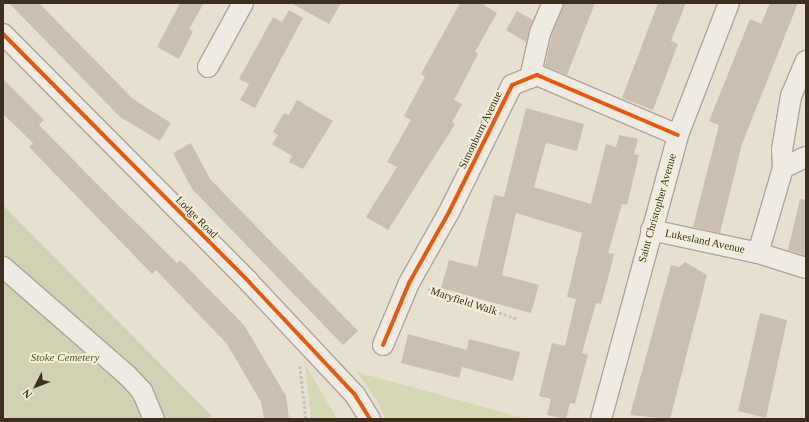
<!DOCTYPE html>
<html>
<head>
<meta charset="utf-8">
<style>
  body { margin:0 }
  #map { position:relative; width:809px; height:422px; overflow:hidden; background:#e7e0d1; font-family:Georgia,serif }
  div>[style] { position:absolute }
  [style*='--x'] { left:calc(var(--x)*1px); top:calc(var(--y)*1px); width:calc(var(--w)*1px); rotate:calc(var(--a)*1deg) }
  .green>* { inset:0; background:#d6d7b3 }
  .cemetery>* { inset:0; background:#d1d1b3 }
  .building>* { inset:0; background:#cbbfb2 }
  .path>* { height:2.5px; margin-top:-1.25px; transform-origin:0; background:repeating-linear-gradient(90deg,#c8c2b9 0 3px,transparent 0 5px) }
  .roads { filter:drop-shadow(1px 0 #ada599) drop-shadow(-1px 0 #ada599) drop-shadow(0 1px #ada599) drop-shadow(0 -1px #ada599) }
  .minor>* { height:20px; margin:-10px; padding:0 10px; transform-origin:10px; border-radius:10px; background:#efebe3 }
  .cycleway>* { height:4px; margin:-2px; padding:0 2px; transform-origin:2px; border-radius:2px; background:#e8590c }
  span { translate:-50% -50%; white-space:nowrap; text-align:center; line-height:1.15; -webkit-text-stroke:4px #f7eed8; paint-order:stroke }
  .street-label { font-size:11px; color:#3d2e20 }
  .park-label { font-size:11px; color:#4d5a26; font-style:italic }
  .frame { position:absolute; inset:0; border:4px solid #3d2e20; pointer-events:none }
  .north { position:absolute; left:16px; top:366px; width:40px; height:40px; -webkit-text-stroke:3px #f7eed8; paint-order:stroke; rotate:228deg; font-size:11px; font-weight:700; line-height:16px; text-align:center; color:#3d2e20 }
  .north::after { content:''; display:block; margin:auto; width:14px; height:18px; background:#3d2e20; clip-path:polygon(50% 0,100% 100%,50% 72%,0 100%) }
</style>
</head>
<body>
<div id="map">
  <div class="green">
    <i style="clip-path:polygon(305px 364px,333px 412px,337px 419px,311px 419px)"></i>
    <i style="clip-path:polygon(357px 372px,527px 419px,385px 419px,377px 400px)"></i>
  </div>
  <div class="cemetery">
    <i style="clip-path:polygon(3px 205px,211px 415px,211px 419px,3px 419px)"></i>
  </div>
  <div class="building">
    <i style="clip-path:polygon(9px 3px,39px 3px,133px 99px,171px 123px,160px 141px,120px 117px)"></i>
    <i style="clip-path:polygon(180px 3px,204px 3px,189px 29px,193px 31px,179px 59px,157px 47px)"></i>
    <i style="clip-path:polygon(291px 3px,341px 3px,329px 24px)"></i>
    <i style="clip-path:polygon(460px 3px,481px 3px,497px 13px,475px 52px,478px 54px,454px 100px,462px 104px,452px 122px,455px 124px,388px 230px,366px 217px,397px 167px,387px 162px,411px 120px,404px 116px,425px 77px,421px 74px)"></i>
    <i style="clip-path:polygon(564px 3px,595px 3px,567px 75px,545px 66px,551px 37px)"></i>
    <i style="clip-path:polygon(658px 3px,686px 3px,671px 41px,678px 44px,653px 110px,622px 98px)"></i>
    <i style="clip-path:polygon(770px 3px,798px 3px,742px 144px,720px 233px,693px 227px,719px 125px,709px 121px,750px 19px,761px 24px)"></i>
    <i style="clip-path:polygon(289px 10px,303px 18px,255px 108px,240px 100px,249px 84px,239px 79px,273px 17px,282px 22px)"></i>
    <i style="clip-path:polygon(517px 11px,533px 20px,526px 42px,506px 30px)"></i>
    <i style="clip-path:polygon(3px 79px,44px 120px,39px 125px,104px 191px,177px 263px,180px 260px,244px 325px,286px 396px,289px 419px,264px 419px,261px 402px,227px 344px,156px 270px,152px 274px,29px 147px,33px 143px,3px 114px)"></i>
    <i style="clip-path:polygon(297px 100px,333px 121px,303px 169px,289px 162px,292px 156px,272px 144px,278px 135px,273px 132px,284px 113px,289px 115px)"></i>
    <i style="clip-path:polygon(526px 108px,584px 124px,577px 151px,546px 143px,534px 187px,591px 204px,606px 144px,616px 147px,619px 135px,638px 139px,634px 154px,639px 155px,627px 205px,622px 204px,608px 253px,614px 254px,610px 271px,601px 304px,596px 303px,582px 353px,588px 355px,584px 369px,575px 404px,570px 403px,566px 419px,547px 415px,551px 399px,539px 396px,552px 343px,565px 346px,576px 299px,567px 297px,582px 233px,516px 213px,502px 275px,539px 285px,531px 313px,441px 288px,449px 260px,477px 267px,494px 195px,504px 197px)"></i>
    <i style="clip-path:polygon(191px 143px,210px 179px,358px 331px,343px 345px,192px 189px,173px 153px)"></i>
    <i style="clip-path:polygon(800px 199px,806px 200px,806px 256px,788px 250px)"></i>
    <i style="clip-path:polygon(685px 262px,707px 275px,670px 419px,630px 415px,671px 265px,679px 267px)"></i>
    <i style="clip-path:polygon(760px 313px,787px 320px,766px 418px,738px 411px)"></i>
    <i style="clip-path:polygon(408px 334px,467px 350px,469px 339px,520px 352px,513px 381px,462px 367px,459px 378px,401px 363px)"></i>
  </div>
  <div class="path">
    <i style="--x:428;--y:289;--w:95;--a:18.4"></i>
    <i style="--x:300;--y:366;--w:53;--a:83.5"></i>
  </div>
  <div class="roads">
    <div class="minor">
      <i style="--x:3;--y:34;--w:349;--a:45.2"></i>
      <i style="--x:249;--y:282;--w:155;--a:46.8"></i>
      <i style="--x:355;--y:395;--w:28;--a:58"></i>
      <i style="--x:208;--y:67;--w:73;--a:-61.3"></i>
      <i style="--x:530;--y:78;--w:46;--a:-77.5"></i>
      <i style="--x:540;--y:33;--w:33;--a:-67"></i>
      <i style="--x:783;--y:168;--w:18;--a:-93"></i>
      <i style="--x:782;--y:150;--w:55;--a:-80.5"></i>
      <i style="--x:791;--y:96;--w:38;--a:-67"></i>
      <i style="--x:651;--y:230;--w:109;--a:12.1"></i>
      <i style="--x:758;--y:253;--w:50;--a:17.4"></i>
      <i style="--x:758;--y:253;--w:89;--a:-73.6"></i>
      <i style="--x:783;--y:168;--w:25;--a:-26"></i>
      <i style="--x:3;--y:267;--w:164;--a:41.1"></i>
      <i style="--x:127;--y:375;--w:22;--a:47"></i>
      <i style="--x:142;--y:391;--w:30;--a:67"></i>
      <i style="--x:383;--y:345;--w:67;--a:-67.2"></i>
      <i style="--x:409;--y:283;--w:81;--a:-60.6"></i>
      <i style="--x:449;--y:212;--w:142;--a:-63.6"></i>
      <i style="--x:512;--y:85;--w:27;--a:-22"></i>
      <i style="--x:537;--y:75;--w:153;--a:23.1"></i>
      <i style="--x:601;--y:419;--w:294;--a:-74.8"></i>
      <i style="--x:678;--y:135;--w:142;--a:-68.9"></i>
    </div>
  </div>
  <div class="cycleway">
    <i style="--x:3;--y:34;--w:349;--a:45.2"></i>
    <i style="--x:249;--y:282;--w:155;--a:46.8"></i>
    <i style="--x:355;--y:395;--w:28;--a:58"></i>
    <i style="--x:383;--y:345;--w:67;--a:-67.2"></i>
    <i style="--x:409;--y:283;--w:81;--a:-60.6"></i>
    <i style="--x:449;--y:212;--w:142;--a:-63.6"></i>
    <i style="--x:512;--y:85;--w:27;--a:-22"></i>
    <i style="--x:537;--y:75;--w:153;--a:23.1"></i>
  </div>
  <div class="street-label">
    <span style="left:480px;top:130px;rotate:-64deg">Simonburn Avenue</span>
    <span style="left:657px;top:208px;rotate:-74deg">Saint Christopher Avenue</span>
    <span style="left:197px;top:217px;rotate:45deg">Lodge Road</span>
    <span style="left:705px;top:241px;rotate:12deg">Lukesland Avenue</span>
    <span style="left:464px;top:301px;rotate:18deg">Maryfield Walk</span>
  </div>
  <div class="park-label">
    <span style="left:65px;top:357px">Stoke Cemetery</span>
  </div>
  <div class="frame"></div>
  <div class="north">N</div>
</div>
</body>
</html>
